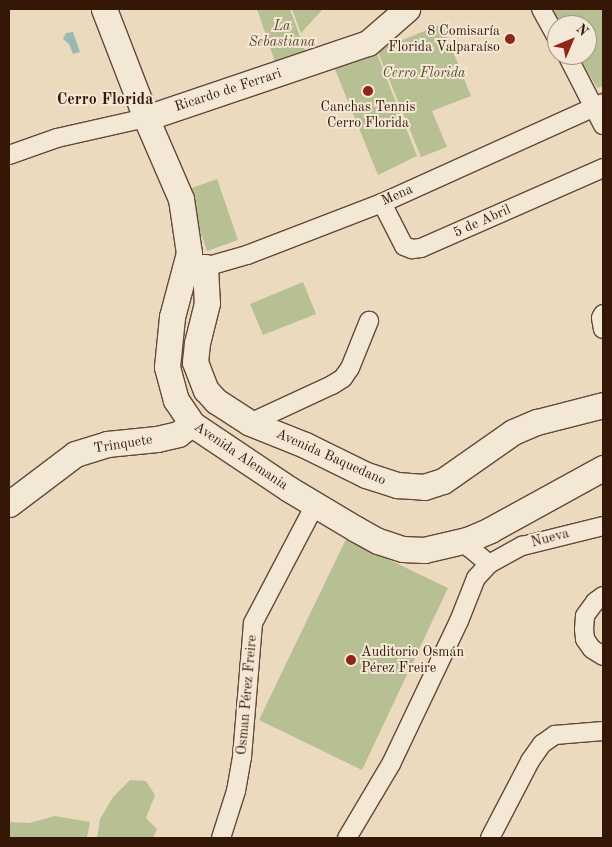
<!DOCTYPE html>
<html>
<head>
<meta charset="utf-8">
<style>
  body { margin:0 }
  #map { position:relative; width:612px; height:847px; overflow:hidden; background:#ecdabe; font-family:"Old Standard TT",serif }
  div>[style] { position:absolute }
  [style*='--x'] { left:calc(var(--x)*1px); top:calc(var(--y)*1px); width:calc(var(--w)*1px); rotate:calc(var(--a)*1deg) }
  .green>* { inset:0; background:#b7c092 }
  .water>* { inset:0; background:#99bab3 }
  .roads { filter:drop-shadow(1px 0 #634836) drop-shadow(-1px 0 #634836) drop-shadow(0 1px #634836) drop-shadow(0 -1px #634836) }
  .street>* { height:18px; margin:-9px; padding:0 9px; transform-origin:9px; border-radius:9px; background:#f3e7d5 }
  .secondary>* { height:25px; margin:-12.5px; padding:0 12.5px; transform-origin:12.5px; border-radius:12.5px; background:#f3e7d5 }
  .dots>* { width:14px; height:14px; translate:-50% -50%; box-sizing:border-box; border:2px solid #f3e7d5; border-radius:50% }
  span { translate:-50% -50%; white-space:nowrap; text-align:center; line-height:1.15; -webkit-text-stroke:4px #f3e7d5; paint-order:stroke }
  .park-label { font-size:14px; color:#5c4a31; font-style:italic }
  .poi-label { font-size:14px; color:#351708 }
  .right { translate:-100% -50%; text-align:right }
  .left { translate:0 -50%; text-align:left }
  .street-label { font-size:14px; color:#351708 }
  .quarter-label { font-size:16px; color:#351708; font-weight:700 }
  .frame { position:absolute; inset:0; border:10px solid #351708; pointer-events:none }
  .north { position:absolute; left:547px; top:15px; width:50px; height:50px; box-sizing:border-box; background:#f3e7d5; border:1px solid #a79483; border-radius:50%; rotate:45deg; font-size:14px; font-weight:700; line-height:20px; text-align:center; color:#351708 }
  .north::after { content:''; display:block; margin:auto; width:18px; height:22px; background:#8f2418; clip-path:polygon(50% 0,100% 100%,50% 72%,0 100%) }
</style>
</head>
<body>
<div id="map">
  <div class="green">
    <i style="clip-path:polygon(257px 9px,290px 9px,306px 53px,275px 62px)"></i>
    <i style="clip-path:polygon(292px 9px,323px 9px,301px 33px)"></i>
    <i style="clip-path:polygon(551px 9px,603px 9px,603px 86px,597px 88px,578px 55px,587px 55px,587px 25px,560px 25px)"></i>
    <i style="clip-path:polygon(442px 24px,471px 96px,432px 111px,447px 147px,421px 157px,377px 50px)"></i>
    <i style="clip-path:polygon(377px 54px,417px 156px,378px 175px,334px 67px)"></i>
    <i style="clip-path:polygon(217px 179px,238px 240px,207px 251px,186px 190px)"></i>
    <i style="clip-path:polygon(303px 282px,316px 314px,263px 335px,250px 304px)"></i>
    <i style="clip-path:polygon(346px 539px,448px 588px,362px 770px,259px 720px)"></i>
    <i style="clip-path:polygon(130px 780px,146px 781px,155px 795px,146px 818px,157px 829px,153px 838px,97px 838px,100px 819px,113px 797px)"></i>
    <i style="clip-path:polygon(55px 816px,90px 822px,87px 837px,93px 838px,9px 838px,9px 822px,29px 823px)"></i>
  </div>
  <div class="water">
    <i style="clip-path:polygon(73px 32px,80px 52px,73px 54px,69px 44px,63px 39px,66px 33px)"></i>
  </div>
  <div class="roads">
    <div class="street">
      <i style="--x:541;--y:9;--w:33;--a:61"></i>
      <i style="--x:567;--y:55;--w:79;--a:62.8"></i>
      <i style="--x:9;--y:155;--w:51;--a:-19.5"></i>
      <i style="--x:57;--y:138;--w:91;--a:-12.7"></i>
      <i style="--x:382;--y:203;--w:48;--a:62.9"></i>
      <i style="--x:404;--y:246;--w:9;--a:21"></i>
      <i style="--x:412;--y:249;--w:9;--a:-6"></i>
      <i style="--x:421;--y:248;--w:199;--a:-23.7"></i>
      <i style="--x:205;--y:267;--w:44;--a:-15.9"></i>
      <i style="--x:247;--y:255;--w:145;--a:-21.1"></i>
      <i style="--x:382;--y:203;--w:243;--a:-24.3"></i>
      <i style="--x:603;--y:314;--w:4;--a:117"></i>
      <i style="--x:601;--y:318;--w:11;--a:80"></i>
      <i style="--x:250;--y:423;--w:90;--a:-24.9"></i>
      <i style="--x:332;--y:385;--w:13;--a:-32"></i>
      <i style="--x:343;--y:378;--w:12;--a:-55"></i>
      <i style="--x:350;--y:368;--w:51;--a:-68"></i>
      <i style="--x:467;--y:540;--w:9;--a:69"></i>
      <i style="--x:470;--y:548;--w:25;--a:40"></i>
      <i style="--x:603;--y:596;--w:10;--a:143"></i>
      <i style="--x:595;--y:602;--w:17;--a:126"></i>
      <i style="--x:585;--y:616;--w:13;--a:94"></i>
      <i style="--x:584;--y:629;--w:10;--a:84"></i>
      <i style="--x:585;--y:639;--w:12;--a:55"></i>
      <i style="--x:592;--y:649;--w:13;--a:32"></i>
      <i style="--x:221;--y:838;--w:49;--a:-72.3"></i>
      <i style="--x:236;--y:791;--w:35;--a:-80"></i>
      <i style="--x:242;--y:757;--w:134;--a:-85.3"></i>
      <i style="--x:253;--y:623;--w:133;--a:-62.3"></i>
      <i style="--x:347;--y:838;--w:86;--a:-59.3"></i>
      <i style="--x:391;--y:764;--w:158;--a:-64.6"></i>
      <i style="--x:459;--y:621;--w:46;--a:-68.4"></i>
      <i style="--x:476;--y:578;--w:19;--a:-47"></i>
      <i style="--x:489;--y:564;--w:38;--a:-29"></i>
      <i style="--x:522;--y:546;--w:83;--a:-13.9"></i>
      <i style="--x:490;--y:838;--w:87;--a:-62.5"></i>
      <i style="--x:530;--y:761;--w:21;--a:-55"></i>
      <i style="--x:542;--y:744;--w:16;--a:-35"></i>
      <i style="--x:555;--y:735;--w:48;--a:-4.8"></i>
    </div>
    <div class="secondary">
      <i style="--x:104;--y:9;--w:117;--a:68.9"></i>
      <i style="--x:146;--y:118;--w:88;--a:66.6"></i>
      <i style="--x:181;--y:199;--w:55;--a:81.6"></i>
      <i style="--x:189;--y:253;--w:66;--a:104.9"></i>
      <i style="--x:172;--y:317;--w:50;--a:95.7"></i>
      <i style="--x:167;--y:367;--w:34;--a:75"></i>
      <i style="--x:176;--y:400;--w:29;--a:56"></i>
      <i style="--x:192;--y:424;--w:117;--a:33.8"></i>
      <i style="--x:289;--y:489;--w:78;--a:30.8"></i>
      <i style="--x:356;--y:529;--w:25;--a:29"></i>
      <i style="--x:378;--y:541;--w:26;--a:18"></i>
      <i style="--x:403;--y:549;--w:21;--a:3"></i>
      <i style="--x:424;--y:550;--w:44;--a:-13.1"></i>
      <i style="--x:467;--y:540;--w:25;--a:-23"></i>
      <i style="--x:490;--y:530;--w:129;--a:-28.8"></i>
      <i style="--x:146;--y:118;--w:234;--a:-18.7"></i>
      <i style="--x:368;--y:43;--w:52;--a:-41.1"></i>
      <i style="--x:185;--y:269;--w:20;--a:-6"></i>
      <i style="--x:205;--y:267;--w:36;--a:87"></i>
      <i style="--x:207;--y:303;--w:41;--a:104"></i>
      <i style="--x:197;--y:343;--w:19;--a:96"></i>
      <i style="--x:195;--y:362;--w:30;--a:69"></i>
      <i style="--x:206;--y:390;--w:15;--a:48"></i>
      <i style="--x:216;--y:401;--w:40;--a:32.9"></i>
      <i style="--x:250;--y:423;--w:59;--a:21.8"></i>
      <i style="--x:305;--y:445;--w:68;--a:26.2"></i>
      <i style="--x:366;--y:475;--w:33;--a:18"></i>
      <i style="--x:397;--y:485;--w:27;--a:4"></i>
      <i style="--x:424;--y:487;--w:20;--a:-18"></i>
      <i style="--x:443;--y:481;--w:85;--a:-35"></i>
      <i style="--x:513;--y:432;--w:26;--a:-23"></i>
      <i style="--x:537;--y:422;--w:68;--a:-14.4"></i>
      <i style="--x:9;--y:504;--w:83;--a:-37.1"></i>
      <i style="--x:75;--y:454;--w:34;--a:-17"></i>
      <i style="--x:107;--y:444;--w:50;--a:-5.7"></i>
      <i style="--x:157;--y:439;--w:22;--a:-13"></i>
      <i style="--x:178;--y:434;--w:17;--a:-36"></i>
    </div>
  </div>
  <div class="dots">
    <i style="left:510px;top:39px;background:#8f2418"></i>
    <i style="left:368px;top:91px;background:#8f2418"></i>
    <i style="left:351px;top:660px;background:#8f2418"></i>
  </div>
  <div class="park-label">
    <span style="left:282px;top:34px">La<br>Sebastiana</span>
    <span style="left:424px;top:73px">Cerro Florida</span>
  </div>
  <div class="poi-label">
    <span class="right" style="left:500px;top:39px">8 Comisaría<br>Florida Valparaíso</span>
    <span style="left:368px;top:115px">Canchas Tennis<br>Cerro Florida</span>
    <span class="left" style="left:361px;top:660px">Auditorio Osmán<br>Pérez Freire</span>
  </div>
  <div class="street-label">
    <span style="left:228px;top:90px;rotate:-18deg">Ricardo de Ferrari</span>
    <span style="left:397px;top:195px;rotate:-24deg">Mena</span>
    <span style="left:482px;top:221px;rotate:-24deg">5 de Abril</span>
    <span style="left:123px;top:444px;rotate:-9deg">Trinquete</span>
    <span style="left:241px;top:456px;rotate:34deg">Avenida Alemania</span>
    <span style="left:331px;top:457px;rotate:24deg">Avenida Baquedano</span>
    <span style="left:550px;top:538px;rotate:-15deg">Nueva</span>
    <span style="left:247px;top:695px;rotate:-85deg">Osman Pérez Freire</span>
  </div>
  <div class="quarter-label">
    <span style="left:105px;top:100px">Cerro Florida</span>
  </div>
  <div class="frame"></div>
  <div class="north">N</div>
</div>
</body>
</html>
